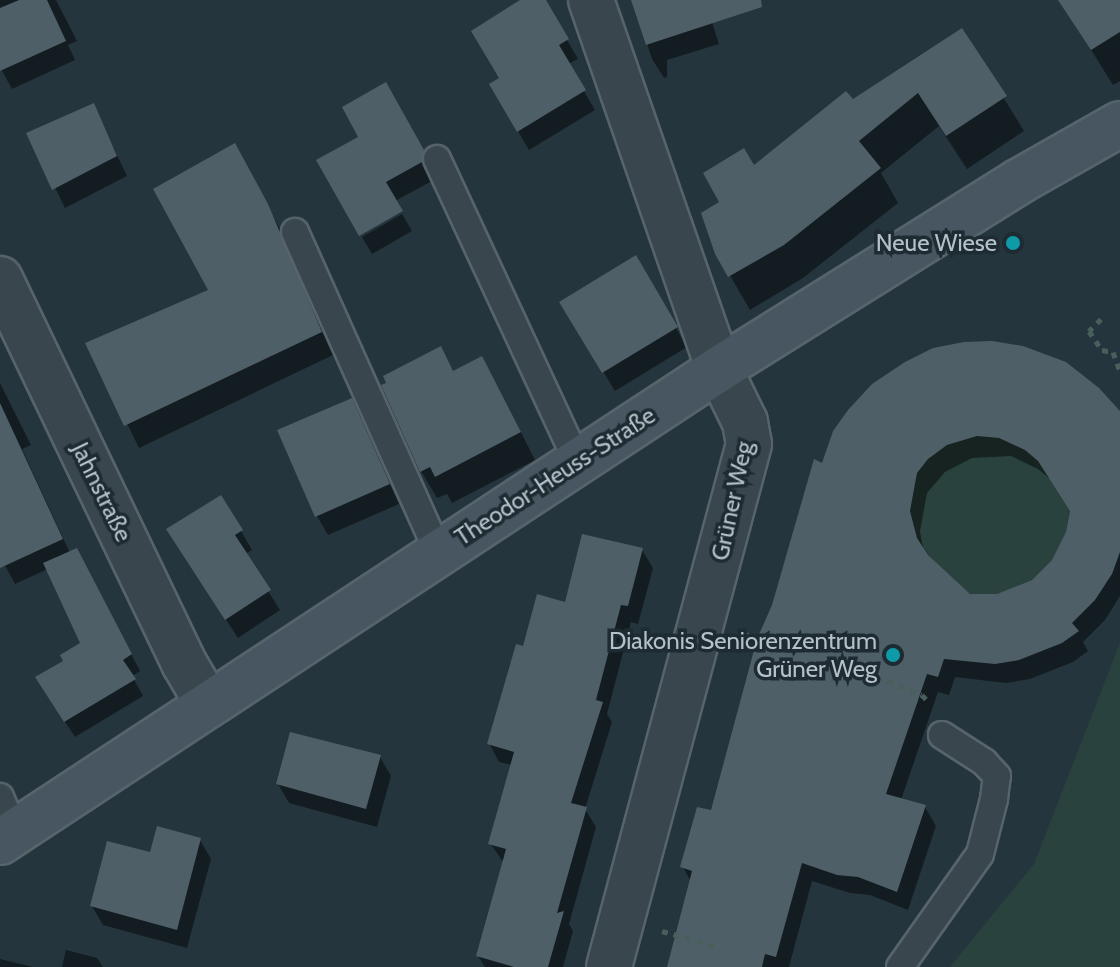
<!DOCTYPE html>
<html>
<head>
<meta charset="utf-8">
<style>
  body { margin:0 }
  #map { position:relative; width:1120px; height:967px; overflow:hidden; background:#25353d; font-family:Cabin,sans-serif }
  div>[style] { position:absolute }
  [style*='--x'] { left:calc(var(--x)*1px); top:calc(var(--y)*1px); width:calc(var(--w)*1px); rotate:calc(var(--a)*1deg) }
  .green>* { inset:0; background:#2a423e }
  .shadow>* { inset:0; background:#0007 }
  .building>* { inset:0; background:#4e5f68 }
  .path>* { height:5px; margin-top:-2.5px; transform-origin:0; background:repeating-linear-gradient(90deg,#495f5c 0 6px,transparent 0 12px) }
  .roads { filter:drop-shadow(2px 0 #57646b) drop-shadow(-2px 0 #57646b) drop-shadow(0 2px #57646b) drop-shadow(0 -2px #57646b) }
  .service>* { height:26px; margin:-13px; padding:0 13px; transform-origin:13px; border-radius:13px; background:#39464d }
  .minor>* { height:44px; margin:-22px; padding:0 22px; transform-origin:22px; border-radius:22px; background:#39464d }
  .secondary>* { height:44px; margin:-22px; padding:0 22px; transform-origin:22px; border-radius:22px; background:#475660 }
  .dots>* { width:22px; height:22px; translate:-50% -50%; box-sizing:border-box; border:4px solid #1e2b32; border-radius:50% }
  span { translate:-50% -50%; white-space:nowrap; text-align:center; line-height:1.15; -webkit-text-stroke:7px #1e2b32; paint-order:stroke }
  .poi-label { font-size:24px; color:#b5c1c8 }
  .right { translate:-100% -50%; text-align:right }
  .street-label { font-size:24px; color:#b5c1c8 }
</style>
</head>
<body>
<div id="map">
  <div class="green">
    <i style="clip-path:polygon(977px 436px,999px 438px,1025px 450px,1038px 461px,1070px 507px,1066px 532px,1052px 560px,1032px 580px,997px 594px,972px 594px,954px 589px,917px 538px,910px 511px,916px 474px,928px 459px,947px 445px)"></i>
    <i style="clip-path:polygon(1120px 643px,1120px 967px,950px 967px,1034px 864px)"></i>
  </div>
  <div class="shadow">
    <i style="clip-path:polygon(0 0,56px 0,77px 41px,68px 45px,75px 60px,12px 89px,0 67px)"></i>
    <i style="clip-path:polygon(524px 0,544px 0,578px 59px,568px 64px,595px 110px,529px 150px,491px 85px,501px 79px)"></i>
    <i style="clip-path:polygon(633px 0,705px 0,719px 44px,667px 60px,667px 77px,664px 78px,652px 59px)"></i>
    <i style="clip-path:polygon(1060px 0,1120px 0,1120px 81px,1113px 85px)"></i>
    <i style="clip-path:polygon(962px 31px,1024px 131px,967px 169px,939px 126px,881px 173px,898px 203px,803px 278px,750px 310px,717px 253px,722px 202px,754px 168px)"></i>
    <i style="clip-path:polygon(385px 85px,433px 171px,432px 181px,395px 201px,361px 138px)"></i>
    <i style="clip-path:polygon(93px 105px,127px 176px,65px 208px,29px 134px)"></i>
    <i style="clip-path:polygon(247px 169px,280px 229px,333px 355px,139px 448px,88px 344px,211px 291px)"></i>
    <i style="clip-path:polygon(402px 214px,412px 231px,372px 254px,362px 237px)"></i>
    <i style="clip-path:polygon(635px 258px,687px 347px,615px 391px,562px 303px)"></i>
    <i style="clip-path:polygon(454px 373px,497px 385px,535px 460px,452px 503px,447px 494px,437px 498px,421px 471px)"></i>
    <i style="clip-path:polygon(0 383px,31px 445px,22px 449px,70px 553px,85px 567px,140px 671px,132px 676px,143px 696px,75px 737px,47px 694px,66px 662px,82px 643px,48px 569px,15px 584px,0 556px)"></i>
    <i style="clip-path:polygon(351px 400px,399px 504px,328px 535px,317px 516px)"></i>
    <i style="clip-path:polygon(evenodd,1120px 416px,1120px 596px,1105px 620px,1083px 642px,1088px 651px,1073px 662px,1030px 679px,1006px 683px,955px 677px,949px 695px,938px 692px,901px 800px,925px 807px,936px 826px,908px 910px,870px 895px,850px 893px,812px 881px,789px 967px,669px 967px,691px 882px,683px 867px,712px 812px,774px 606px,835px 432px,1120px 416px,1011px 456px,1038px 469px,1051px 480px,1072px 512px,1068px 533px,1053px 562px,1033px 582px,1010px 593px,969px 596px,928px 558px,923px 548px,920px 531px,927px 493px,945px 472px,972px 458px,1011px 456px)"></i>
    <i style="clip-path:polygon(241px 531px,252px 550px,245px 554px,280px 610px,238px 638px,180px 549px)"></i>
    <i style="clip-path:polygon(642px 550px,653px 568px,638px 624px,631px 622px,607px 714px,612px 722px,585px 809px,596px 827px,569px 924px,573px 931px,563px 967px,485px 967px,478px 956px,504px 863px,490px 843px,512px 765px,499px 762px,489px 743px,524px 648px,566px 604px)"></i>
    <i style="clip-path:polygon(380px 757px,391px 776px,377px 827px,289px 803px,278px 784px)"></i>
    <i style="clip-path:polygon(200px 840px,211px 859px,187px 948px,103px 925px,92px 906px,152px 855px)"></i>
    <i style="clip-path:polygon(66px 950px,97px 958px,103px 967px,62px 967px)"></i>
    <i style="clip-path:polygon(0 959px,33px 967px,0 967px)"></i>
  </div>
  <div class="building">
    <i style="clip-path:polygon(19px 0,47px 0,66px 41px,0 71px,0 8px)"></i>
    <i style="clip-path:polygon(520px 0,546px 0,569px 39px,559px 45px,586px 90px,517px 132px,489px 84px,499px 78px,471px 31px)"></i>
    <i style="clip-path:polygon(631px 0,761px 0,762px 7px,646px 45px)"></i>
    <i style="clip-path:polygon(1058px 0,1120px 0,1120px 32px,1091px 50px)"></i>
    <i style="clip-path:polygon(962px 28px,1007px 96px,946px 136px,918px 93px,859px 141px,881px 168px,784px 245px,728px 277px,715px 254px,701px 213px,719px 202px,703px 173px,744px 148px,754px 165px,846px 91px,853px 99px)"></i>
    <i style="clip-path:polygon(386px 82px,424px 150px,422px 162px,386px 182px,403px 211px,359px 236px,316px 160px,358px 137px,342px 107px)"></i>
    <i style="clip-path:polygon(94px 103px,117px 156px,52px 190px,26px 133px)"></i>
    <i style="clip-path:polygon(235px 143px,268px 204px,322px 332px,124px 426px,85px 343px,208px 290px,153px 189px)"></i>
    <i style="clip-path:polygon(636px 255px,678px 327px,602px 373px,559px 302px)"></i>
    <i style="clip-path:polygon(evenodd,992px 341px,1023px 346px,1066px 362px,1099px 388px,1120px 411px,1120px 552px,1112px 574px,1095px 600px,1072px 623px,1079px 631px,1062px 643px,1019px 660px,995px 664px,944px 659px,938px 677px,927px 674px,886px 794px,926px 805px,897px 892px,858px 877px,837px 875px,802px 863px,776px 957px,765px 954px,762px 967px,667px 967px,692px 871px,680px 867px,697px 807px,711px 810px,757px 639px,772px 605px,814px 459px,822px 463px,833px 431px,848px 410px,872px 384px,905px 362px,933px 348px,964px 342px,992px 341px,977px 436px,999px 438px,1025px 450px,1038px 461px,1070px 511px,1066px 532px,1052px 560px,1032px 580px,997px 594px,970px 594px,928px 555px,917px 538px,910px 511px,917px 473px,928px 459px,947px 445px,977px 436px)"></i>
    <i style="clip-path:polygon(441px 346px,453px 371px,482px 356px,521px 432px,435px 477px,430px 467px,420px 472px,381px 385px,386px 383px,383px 376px)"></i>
    <i style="clip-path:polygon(352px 398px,390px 484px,315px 517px,277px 430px)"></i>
    <i style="clip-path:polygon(0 403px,63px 539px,0 568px)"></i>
    <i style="clip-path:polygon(221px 495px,243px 530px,235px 535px,271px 590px,225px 620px,166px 529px)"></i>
    <i style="clip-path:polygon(582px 534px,643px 548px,628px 606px,621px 605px,596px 700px,603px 702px,571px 803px,587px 807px,557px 913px,564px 911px,548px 967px,514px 967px,476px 956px,506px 849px,488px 844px,514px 752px,487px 744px,516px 644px,523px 646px,537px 594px,565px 602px)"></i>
    <i style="clip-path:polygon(77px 548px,132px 654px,123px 660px,136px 679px,64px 722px,35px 677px,63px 661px,60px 655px,80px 643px,43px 563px)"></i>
    <i style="clip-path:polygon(290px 732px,381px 755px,366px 809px,276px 784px)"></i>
    <i style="clip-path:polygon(157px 826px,201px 838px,177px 930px,90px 906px,107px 841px,150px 852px)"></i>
  </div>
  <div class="path">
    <i style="--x:1101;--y:319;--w:17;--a:135"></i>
    <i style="--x:1089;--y:331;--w:23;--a:56"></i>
    <i style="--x:1102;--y:350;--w:11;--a:10"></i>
    <i style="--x:1113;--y:352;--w:20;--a:70"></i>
    <i style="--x:743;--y:633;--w:15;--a:23"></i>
    <i style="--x:865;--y:672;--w:61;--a:22"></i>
    <i style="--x:922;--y:695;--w:10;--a:45"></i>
    <i style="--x:662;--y:931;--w:59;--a:15.7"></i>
  </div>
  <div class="roads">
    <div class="service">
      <i style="--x:437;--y:159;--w:333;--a:65.1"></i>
      <i style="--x:295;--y:232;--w:350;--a:65.9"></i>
      <i style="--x:0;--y:797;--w:38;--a:67"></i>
      <i style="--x:900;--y:967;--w:138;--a:-54.7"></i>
      <i style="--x:980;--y:854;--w:57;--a:-75.7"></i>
      <i style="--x:994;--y:799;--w:23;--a:-83"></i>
      <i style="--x:997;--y:776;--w:19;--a:-133"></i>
      <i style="--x:984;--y:762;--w:50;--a:-147.3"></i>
    </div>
    <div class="minor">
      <i style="--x:591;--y:0;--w:391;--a:70.9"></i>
      <i style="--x:719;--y:369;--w:59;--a:63.9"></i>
      <i style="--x:745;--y:422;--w:22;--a:80"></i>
      <i style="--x:749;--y:444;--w:541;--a:104.99"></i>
      <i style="--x:0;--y:279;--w:426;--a:64.4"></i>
      <i style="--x:184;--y:663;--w:48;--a:59.7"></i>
    </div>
    <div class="secondary">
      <i style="--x:0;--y:842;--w:861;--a:-33.34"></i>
      <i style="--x:719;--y:369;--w:353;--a:-32"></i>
      <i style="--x:1018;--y:182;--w:117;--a:-29.6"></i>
    </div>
  </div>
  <div class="dots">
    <i style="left:1013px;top:243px;background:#0f9aa8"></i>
    <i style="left:893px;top:655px;background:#0f9aa8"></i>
  </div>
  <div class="poi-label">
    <span class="right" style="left:997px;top:243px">Neue Wiese</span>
    <span class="right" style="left:877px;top:655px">Diakonis Seniorenzentrum<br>Grüner Weg</span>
  </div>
  <div class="street-label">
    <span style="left:555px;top:476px;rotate:-33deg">Theodor-Heuss-Straße</span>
    <span style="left:102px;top:492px;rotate:64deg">Jahnstraße</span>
    <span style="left:732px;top:501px;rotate:-78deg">Grüner Weg</span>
  </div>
</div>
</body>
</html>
